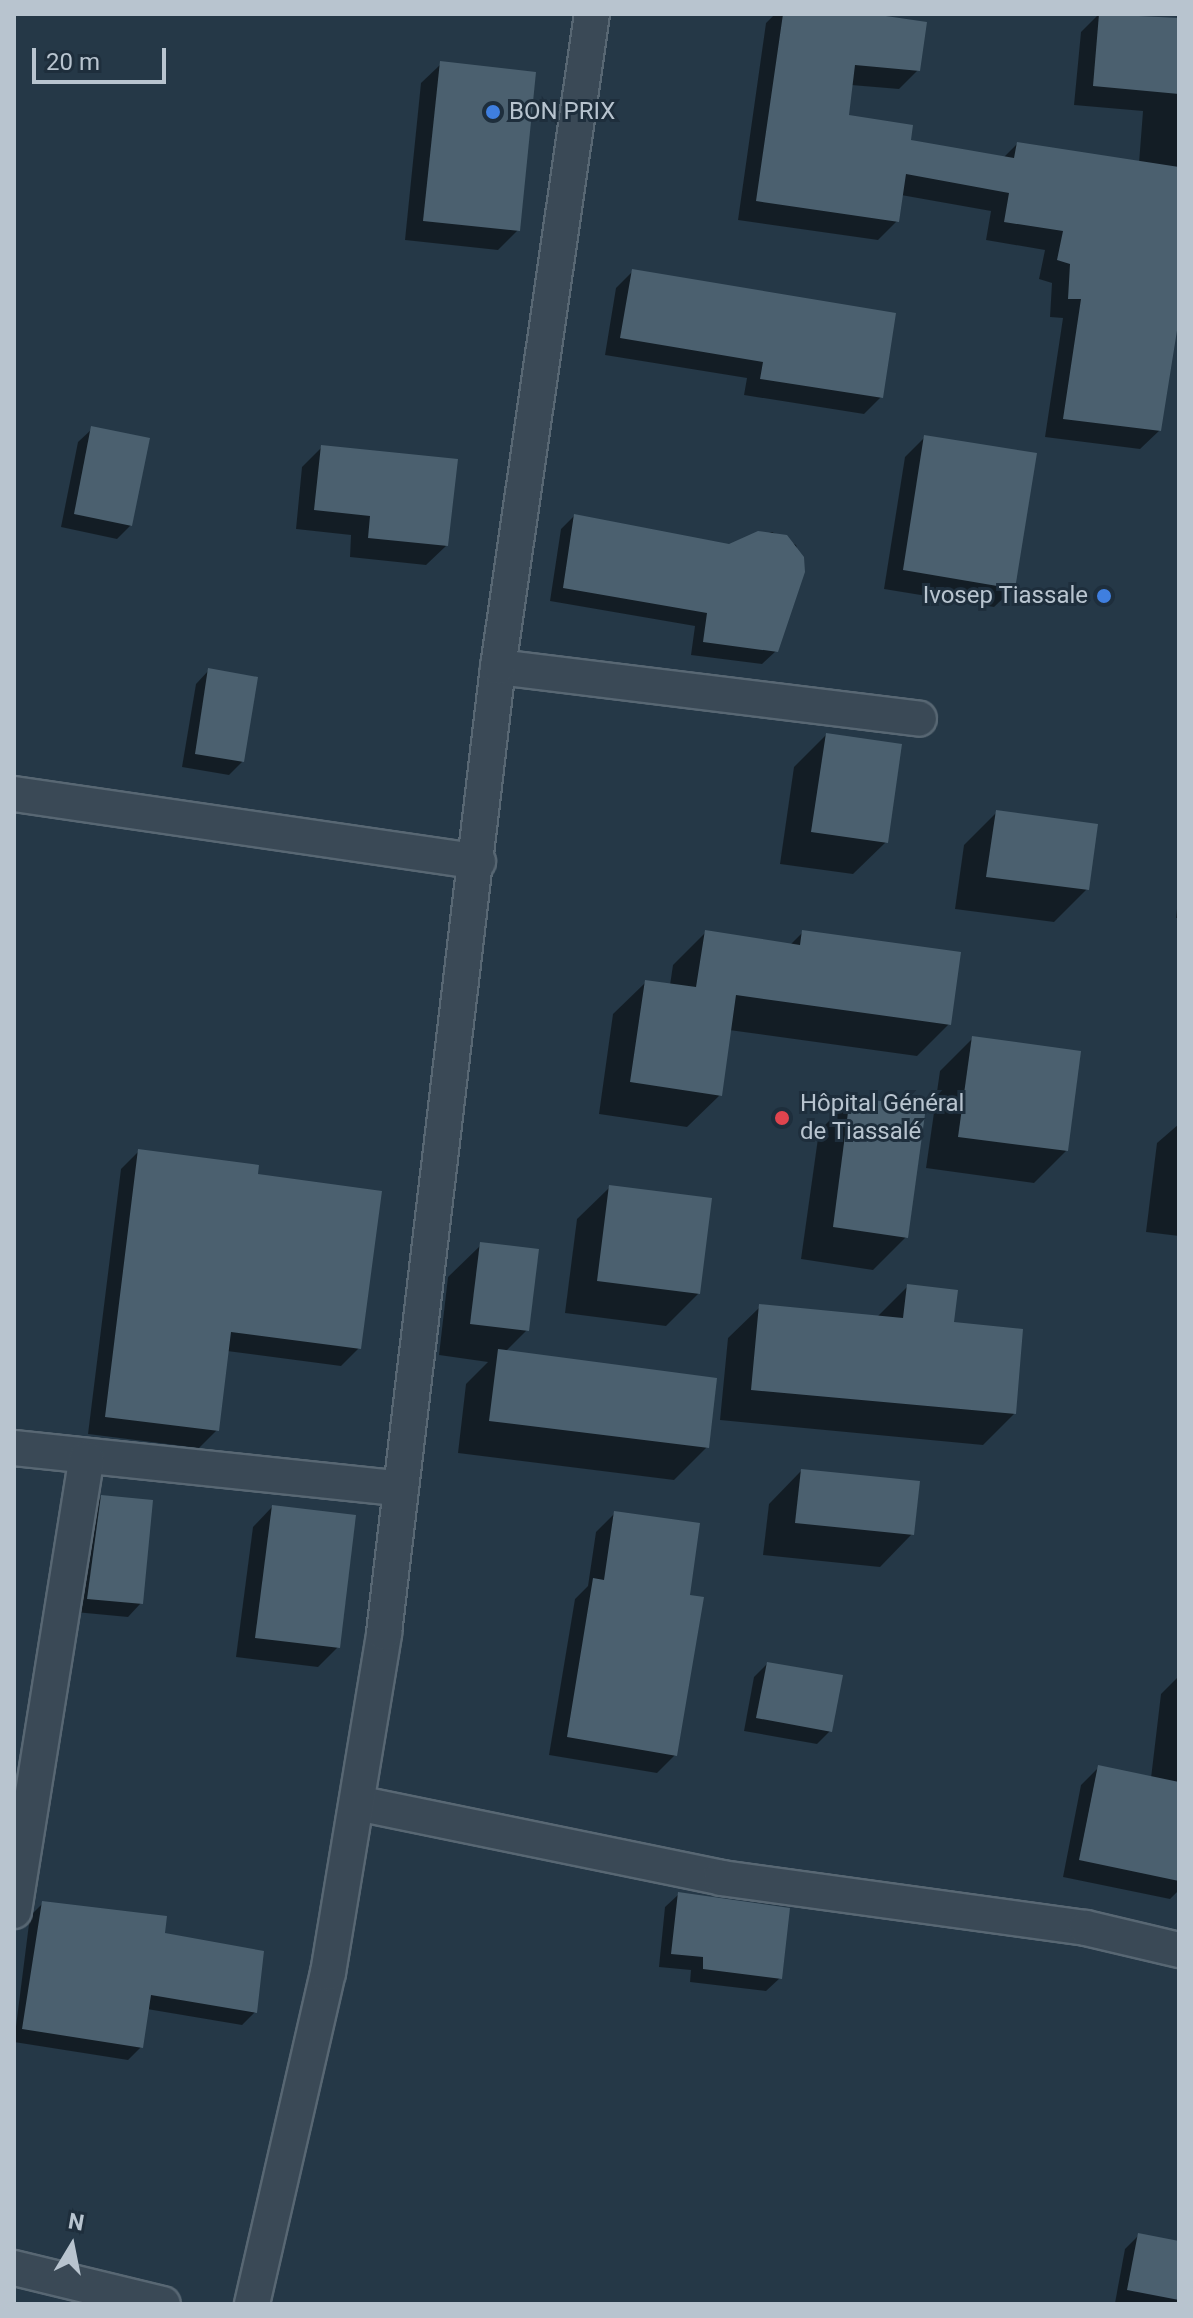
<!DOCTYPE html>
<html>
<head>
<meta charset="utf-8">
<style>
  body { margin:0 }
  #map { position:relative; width:1193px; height:2318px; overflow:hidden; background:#253847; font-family:Roboto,sans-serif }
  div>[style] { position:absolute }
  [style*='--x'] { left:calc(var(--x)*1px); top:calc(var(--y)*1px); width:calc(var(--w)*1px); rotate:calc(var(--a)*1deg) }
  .shadow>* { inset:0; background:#0007 }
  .building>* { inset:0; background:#4b606f }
  .roads { filter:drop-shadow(2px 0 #586773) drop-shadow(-2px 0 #586773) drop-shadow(0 2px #586773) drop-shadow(0 -2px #586773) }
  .street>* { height:34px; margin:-17px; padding:0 17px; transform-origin:17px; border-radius:17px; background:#3a4956 }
  .dots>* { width:22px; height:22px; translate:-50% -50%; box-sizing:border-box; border:4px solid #1e2e3c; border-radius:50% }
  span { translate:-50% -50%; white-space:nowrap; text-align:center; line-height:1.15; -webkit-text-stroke:6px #1e2e3c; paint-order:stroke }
  .poi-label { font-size:24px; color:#b8c4cf }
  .left { translate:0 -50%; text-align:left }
  .right { translate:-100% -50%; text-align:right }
  .frame { position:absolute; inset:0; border:16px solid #b8c4cf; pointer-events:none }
  .north { position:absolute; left:32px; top:2206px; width:80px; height:80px; -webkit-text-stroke:6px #1e2e3c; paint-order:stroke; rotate:10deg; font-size:22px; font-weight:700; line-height:32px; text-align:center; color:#b8c4cf }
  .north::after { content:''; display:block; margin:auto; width:28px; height:36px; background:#b8c4cf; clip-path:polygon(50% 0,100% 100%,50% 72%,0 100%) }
  .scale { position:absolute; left:32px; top:48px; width:134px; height:36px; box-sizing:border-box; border:4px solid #b8c4cf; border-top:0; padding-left:10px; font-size:24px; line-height:28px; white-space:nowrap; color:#b8c4cf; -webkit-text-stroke:6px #1e2e3c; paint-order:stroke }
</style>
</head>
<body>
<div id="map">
  <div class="shadow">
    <i style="clip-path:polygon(775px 14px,857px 14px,918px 70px,899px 89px,851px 85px,847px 116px,908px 142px,1003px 158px,1017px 144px,1139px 163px,1143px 111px,1074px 105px,1081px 32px,1099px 14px,1179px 20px,1179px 303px,1160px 430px,1140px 449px,1045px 437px,1063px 318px,1050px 317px,1052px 283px,1039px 279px,1045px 250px,986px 240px,991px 211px,901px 195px,897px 221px,878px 240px,738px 220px,766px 23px)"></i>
    <i style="clip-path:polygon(441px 64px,518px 230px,498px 250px,405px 240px,421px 83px)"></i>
    <i style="clip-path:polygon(633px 271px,881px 397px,864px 414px,744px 395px,747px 378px,605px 355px,616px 288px)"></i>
    <i style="clip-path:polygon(92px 429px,131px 525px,117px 539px,61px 527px,78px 442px)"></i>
    <i style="clip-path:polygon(925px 437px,1014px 588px,994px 607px,884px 589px,905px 457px)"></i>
    <i style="clip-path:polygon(322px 447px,446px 546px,426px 565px,350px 557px,351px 535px,296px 529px,302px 467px)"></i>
    <i style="clip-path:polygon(574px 516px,729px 546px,772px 532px,796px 545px,803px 572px,776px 651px,762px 664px,691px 655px,695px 626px,550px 601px,561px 529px)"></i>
    <i style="clip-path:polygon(209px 670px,242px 762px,229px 775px,182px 767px,196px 684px)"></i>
    <i style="clip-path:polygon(826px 735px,886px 842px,853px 874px,780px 864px,794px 767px)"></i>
    <i style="clip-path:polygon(997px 812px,1087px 889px,1054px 922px,955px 909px,964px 845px)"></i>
    <i style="clip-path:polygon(1179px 891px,1179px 918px,1176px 918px)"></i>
    <i style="clip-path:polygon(706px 932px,790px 945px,803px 932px,949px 1024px,917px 1056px,729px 1030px,720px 1095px,687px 1127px,599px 1114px,613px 1014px,646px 982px,670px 985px,673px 965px)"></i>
    <i style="clip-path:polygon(973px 1038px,1066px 1151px,1034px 1183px,926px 1168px,940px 1071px)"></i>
    <i style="clip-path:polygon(851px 1099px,906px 1237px,873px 1270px,801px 1259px,819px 1131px)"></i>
    <i style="clip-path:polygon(1179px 1124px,1179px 1236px,1146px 1232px,1157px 1143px)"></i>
    <i style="clip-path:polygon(139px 1151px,256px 1176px,359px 1348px,341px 1366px,227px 1351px,217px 1430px,199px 1448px,88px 1434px,121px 1169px)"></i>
    <i style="clip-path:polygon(610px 1187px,699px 1293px,666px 1326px,565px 1313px,577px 1219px)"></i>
    <i style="clip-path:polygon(481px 1245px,527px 1330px,505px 1352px,707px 1447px,674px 1480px,458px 1453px,466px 1384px,488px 1362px,439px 1355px,448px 1277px)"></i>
    <i style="clip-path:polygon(908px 1286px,952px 1324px,1014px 1414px,983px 1445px,720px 1420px,728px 1338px,760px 1307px,877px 1317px)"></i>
    <i style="clip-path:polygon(801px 1471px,912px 1534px,880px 1567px,763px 1555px,769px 1504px)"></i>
    <i style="clip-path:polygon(101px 1497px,141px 1603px,128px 1617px,75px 1612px,88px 1511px)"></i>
    <i style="clip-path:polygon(272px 1507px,338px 1647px,318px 1667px,236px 1657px,253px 1527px)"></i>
    <i style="clip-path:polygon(615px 1513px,688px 1596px,675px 1755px,657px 1773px,549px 1755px,575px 1599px,588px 1586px,596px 1532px)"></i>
    <i style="clip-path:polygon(767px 1664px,830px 1731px,817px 1744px,744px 1731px,754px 1677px)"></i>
    <i style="clip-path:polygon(1179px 1676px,1179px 1890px,1170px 1899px,1063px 1877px,1081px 1785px,1099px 1767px,1151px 1778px,1161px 1694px)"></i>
    <i style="clip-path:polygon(679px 1894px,780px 1978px,766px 1991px,690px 1982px,691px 1970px,659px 1967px,665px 1907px)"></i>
    <i style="clip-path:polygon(43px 1903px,162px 1935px,255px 2012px,242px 2025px,147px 2009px,141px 2047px,128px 2060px,14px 2042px,30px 1916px)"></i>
    <i style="clip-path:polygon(1139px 2235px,1179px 2243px,1179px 2304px,1115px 2303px,1125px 2249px)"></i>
  </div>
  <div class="building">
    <i style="clip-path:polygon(783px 14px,872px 14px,927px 22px,920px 71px,855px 65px,849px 115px,913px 125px,911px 140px,1014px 158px,1017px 142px,1179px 167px,1179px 318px,1161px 431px,1063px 419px,1081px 299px,1068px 299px,1070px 264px,1057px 260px,1063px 231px,1004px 222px,1009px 193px,906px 174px,899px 222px,756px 201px)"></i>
    <i style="clip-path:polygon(1099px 14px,1179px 18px,1179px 94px,1093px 86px)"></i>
    <i style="clip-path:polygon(440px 61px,536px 72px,520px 231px,423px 221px)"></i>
    <i style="clip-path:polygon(632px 269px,896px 313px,883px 398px,760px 379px,763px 362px,620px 338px)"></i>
    <i style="clip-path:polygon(91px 426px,150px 438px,132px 526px,74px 514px)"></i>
    <i style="clip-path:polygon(924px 435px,1037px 453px,1015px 589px,903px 570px)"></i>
    <i style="clip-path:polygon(321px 445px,458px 459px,448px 546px,368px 538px,370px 516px,314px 510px)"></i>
    <i style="clip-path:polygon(574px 514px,729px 544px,758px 531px,787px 535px,804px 557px,805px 572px,778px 652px,703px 642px,707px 613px,563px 588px)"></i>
    <i style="clip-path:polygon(208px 668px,258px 677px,244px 762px,195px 754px)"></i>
    <i style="clip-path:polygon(826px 733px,902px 744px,888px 843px,811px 832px)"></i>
    <i style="clip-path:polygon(996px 810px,1098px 824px,1089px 890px,986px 877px)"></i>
    <i style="clip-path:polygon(705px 930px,800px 945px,802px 930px,961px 952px,951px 1025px,736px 995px,722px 1096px,630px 1082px,645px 980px,696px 987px)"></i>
    <i style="clip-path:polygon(972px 1036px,1081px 1051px,1068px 1151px,958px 1137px)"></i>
    <i style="clip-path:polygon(850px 1097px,926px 1107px,908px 1238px,833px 1227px)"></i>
    <i style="clip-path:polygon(138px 1149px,259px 1165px,258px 1174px,382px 1191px,361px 1349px,231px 1332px,219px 1431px,105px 1417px)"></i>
    <i style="clip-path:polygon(609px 1185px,712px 1198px,700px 1294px,597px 1281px)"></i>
    <i style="clip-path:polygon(480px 1242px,539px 1249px,529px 1331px,470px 1324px)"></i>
    <i style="clip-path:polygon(907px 1284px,958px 1290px,954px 1322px,1023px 1329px,1016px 1414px,751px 1390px,759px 1304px,903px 1318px)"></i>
    <i style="clip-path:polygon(498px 1349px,717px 1378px,709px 1448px,489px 1421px)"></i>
    <i style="clip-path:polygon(801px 1469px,920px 1481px,914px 1535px,795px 1523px)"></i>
    <i style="clip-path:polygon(101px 1495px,153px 1500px,143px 1604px,87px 1599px)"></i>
    <i style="clip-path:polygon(272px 1505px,356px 1515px,340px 1648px,255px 1638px)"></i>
    <i style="clip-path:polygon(614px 1511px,700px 1523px,690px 1595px,704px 1597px,677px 1756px,567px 1737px,593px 1578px,604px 1580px)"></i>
    <i style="clip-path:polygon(767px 1662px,843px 1675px,832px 1732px,756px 1718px)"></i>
    <i style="clip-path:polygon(1098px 1765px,1179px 1782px,1179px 1881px,1079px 1860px)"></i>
    <i style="clip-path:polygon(678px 1892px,790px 1908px,782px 1979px,703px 1969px,703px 1957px,671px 1954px)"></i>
    <i style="clip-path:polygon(42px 1901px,167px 1916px,165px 1933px,264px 1951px,257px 2013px,151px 1995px,143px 2048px,22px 2029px)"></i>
    <i style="clip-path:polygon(1138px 2233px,1179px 2241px,1179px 2300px,1127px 2290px)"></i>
  </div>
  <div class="roads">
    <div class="street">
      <i style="--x:498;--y:667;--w:424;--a:7"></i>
      <i style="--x:14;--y:794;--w:469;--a:8.3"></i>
      <i style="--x:14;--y:1448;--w:389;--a:6"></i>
      <i style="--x:357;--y:1803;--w:372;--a:11.6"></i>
      <i style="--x:721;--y:1878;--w:368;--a:7.8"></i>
      <i style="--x:1086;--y:1928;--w:96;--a:13.3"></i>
      <i style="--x:14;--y:1911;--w:458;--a:-80.9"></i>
      <i style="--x:14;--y:2268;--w:153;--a:13.6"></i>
      <i style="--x:252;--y:2304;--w:340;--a:-77.1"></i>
      <i style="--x:328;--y:1973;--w:345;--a:-80.6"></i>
      <i style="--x:384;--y:1633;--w:973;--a:-83.27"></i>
      <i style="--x:498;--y:667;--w:660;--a:-81.81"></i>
    </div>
  </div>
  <div class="dots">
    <i style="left:493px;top:112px;background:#3f7fe0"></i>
    <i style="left:1104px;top:596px;background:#3f7fe0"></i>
    <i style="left:782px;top:1118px;background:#e0444e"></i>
  </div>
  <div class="poi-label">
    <span class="left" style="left:509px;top:112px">BON PRIX</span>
    <span class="right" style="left:1088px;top:596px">Ivosep Tiassale</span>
    <span class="left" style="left:800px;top:1118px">Hôpital Général<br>de Tiassalé</span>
  </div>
  <div class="frame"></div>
  <div class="north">N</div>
  <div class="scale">20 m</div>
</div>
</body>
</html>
